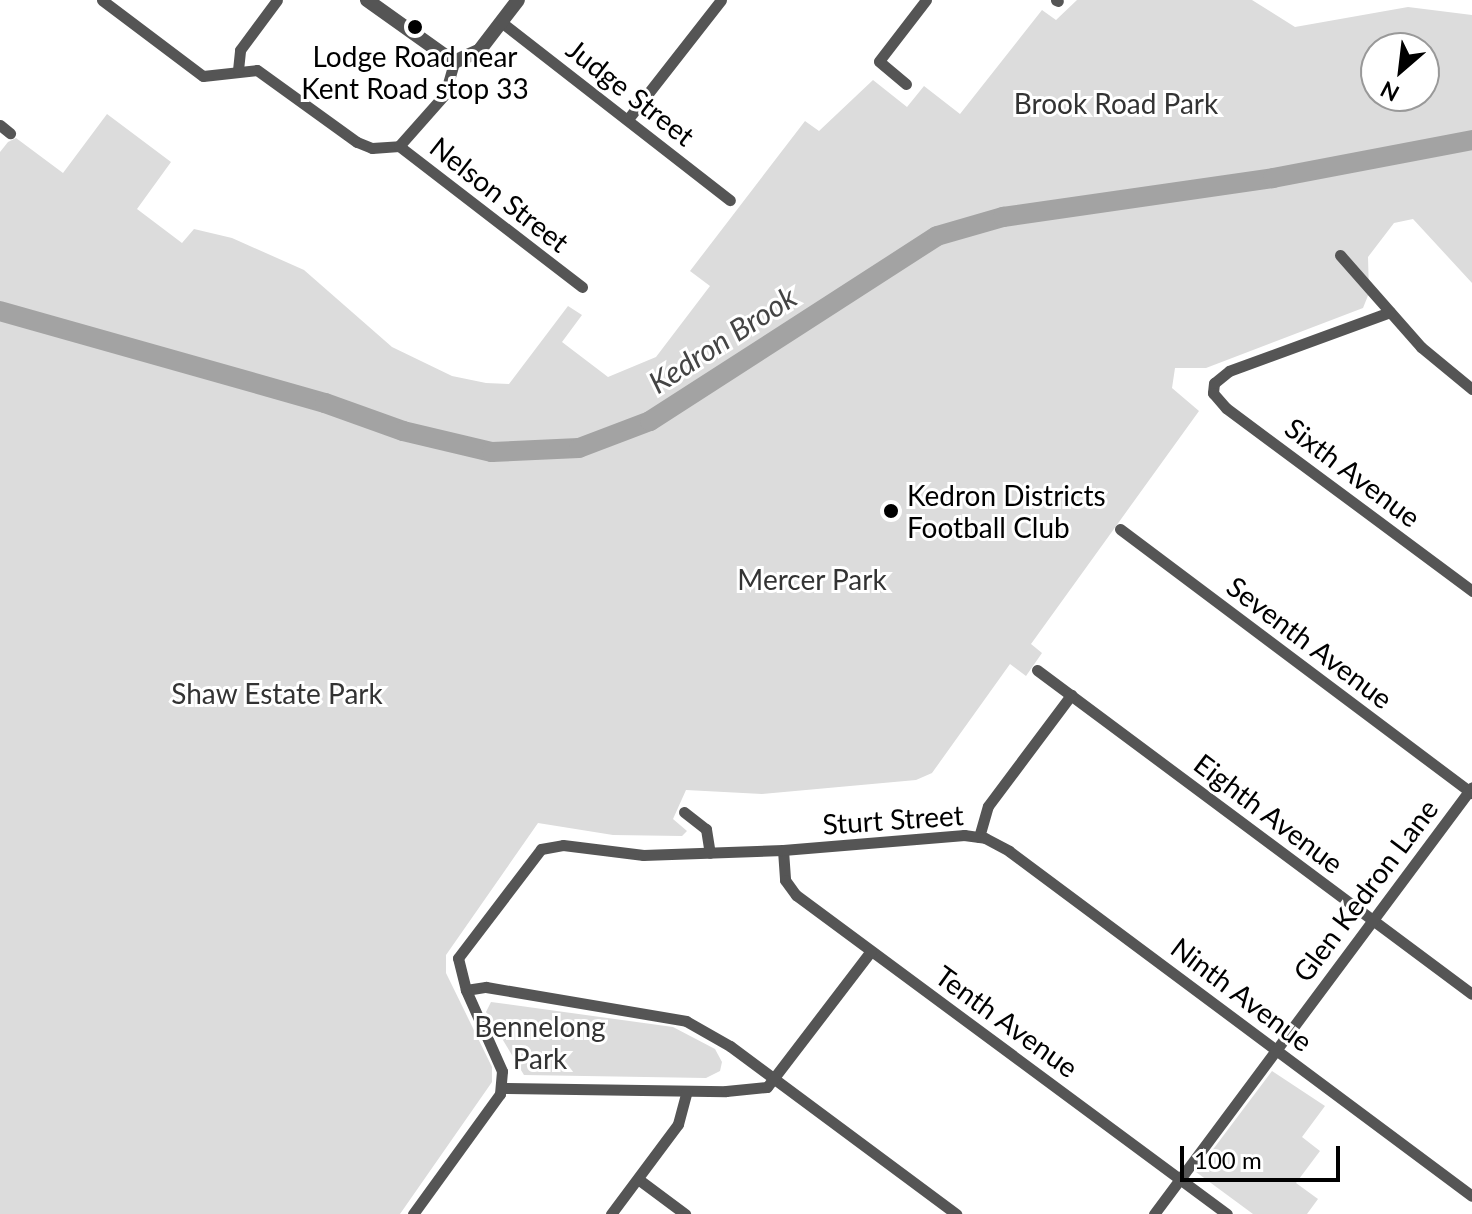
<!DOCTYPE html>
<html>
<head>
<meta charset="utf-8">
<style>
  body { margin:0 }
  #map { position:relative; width:1472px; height:1214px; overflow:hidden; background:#fff; font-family:Lato,sans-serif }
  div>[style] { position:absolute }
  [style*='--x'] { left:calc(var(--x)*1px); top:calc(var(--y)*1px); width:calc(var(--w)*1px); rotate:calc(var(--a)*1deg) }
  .green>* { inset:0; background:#dcdcdc }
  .river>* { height:20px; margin:-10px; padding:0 10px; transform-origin:10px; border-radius:10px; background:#a3a3a3 }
  .minor>* { height:11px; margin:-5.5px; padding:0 5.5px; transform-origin:5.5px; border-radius:5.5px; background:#555 }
  .tertiary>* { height:14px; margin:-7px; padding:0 7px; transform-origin:7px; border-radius:7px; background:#555 }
  .dots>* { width:22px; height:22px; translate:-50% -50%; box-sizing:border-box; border:4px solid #fff; border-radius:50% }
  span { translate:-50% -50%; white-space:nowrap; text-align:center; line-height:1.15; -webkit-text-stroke:6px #fff; paint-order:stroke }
  .poi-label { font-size:28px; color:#000 }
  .left { translate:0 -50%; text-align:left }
  .street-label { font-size:28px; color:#000 }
  .park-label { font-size:28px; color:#333 }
  .water-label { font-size:30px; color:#444; font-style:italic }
  .north { position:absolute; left:1360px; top:32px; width:80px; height:80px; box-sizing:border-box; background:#fff; border:2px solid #999; border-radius:50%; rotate:208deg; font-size:22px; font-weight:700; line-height:32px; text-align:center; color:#000 }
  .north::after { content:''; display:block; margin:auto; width:28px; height:36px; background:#000; clip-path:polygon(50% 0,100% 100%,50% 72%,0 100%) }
  .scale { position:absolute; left:1180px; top:1146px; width:160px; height:36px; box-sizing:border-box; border:4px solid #000; border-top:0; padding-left:10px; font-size:24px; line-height:28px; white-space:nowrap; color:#000; -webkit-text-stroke:6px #fff; paint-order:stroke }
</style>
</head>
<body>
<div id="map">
  <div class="green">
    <i style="clip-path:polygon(evenodd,1077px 0,1252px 0,1295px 27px,1408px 7px,1472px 15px,1472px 283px,1413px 219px,1394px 223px,1368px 257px,1369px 293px,1363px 308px,1206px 368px,1175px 368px,1172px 388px,1199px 411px,1031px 644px,1042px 653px,1026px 676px,1010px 664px,932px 773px,916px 780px,762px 794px,686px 790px,673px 819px,687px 831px,682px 836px,613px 835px,538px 823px,446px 955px,446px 973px,492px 1067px,492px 1082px,400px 1214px,0 1214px,0 152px,8px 142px,16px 138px,63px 173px,107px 114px,171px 162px,137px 209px,182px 243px,194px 229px,232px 238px,304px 270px,392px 347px,452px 376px,486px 383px,509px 384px,568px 306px,582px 315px,562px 342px,608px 377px,656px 357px,710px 286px,690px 271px,805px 121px,819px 131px,873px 80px,907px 107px,924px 86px,960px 114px,1042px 10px,1056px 20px,1077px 0,1376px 48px,1424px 48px,1424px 96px,1376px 96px,1376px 48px)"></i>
    <i style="clip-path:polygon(491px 1002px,673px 1027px,715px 1049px,722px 1062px,720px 1071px,706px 1078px,524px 1075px,486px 1012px)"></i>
    <i style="clip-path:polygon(1272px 1071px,1325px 1106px,1302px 1137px,1320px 1151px,1296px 1183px,1318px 1199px,1307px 1214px,1253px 1214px,1196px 1172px)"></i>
  </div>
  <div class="river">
    <i style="--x:0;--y:311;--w:338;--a:15.8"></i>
    <i style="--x:325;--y:403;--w:83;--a:19.7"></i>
    <i style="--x:403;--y:431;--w:91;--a:13.3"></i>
    <i style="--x:492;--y:452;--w:87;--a:-2.6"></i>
    <i style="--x:579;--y:448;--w:76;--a:-20.8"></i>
    <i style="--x:650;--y:421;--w:341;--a:-32.8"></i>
    <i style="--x:937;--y:236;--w:69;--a:-16.1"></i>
    <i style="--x:1003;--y:217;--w:273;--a:-8.2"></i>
    <i style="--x:1273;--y:178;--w:203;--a:-10.8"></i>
  </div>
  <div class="minor">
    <i style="--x:102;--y:0;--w:126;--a:37"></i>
    <i style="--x:203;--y:76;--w:54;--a:-6.3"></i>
    <i style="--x:257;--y:70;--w:123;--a:35.8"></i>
    <i style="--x:357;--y:142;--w:16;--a:22"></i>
    <i style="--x:372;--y:148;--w:27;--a:-4"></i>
    <i style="--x:399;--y:146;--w:231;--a:37.6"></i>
    <i style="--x:1056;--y:0;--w:2;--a:27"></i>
    <i style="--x:501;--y:22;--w:290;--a:37.9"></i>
    <i style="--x:238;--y:70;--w:20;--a:-84"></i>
    <i style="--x:240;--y:50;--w:62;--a:-53.5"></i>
    <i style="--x:906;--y:84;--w:35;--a:-140"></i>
    <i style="--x:879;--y:61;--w:77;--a:-52.4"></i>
    <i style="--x:628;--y:119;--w:151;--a:-52"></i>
    <i style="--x:0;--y:125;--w:13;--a:39"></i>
    <i style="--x:399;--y:146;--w:69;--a:-48.5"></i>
    <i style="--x:445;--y:94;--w:33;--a:-74"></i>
    <i style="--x:1340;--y:255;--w:123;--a:48.6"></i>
    <i style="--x:1421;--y:347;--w:66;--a:39.5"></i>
    <i style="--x:1390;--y:312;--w:171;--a:159.9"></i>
    <i style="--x:1229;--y:371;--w:19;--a:141"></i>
    <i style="--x:1214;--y:383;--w:10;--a:96"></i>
    <i style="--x:1213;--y:393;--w:20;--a:49"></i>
    <i style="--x:1226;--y:408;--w:307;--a:36.6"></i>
    <i style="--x:1120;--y:529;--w:440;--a:36.9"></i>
    <i style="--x:1037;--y:670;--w:542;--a:36.68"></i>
    <i style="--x:684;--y:812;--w:28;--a:38"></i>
    <i style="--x:706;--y:829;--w:24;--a:81"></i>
    <i style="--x:979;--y:837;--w:32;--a:-74"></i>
    <i style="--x:988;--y:806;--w:139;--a:-53.2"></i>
    <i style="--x:783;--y:850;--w:30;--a:86"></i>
    <i style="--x:785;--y:880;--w:19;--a:54"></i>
    <i style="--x:796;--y:895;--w:536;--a:36.51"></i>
    <i style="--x:466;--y:990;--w:20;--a:-9"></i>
    <i style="--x:486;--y:987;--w:203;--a:9.6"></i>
    <i style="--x:686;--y:1021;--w:51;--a:29.6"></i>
    <i style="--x:730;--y:1046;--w:282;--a:36.6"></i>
    <i style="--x:502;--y:1088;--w:224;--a:0.8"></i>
    <i style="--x:726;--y:1091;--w:41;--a:-5.6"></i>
    <i style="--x:767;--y:1087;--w:171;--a:-52.6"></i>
    <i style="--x:638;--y:1179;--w:59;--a:36.7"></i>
    <i style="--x:413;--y:1214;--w:148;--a:-54.1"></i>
    <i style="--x:500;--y:1094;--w:23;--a:-85"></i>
    <i style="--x:502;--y:1071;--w:89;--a:-114"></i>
    <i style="--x:466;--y:990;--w:33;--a:-104"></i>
    <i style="--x:458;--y:958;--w:137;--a:-52.7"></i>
    <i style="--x:541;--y:849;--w:22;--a:-10"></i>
    <i style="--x:563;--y:845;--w:81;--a:7.1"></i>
    <i style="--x:643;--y:855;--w:140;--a:-2"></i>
    <i style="--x:783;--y:850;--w:182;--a:-4.7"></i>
    <i style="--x:964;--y:835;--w:21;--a:8"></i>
    <i style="--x:985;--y:838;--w:27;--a:28"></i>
    <i style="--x:1009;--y:851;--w:577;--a:36.69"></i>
    <i style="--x:611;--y:1214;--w:112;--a:-53.3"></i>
    <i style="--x:678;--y:1124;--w:34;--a:-75"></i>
    <i style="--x:1154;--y:1214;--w:532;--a:-53.32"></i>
  </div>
  <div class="tertiary">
    <i style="--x:367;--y:0;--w:107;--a:35.5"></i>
    <i style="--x:454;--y:62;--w:27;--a:-24"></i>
    <i style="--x:479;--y:51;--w:64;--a:-52.6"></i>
  </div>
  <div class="dots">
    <i style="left:415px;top:27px;background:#000"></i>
    <i style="left:891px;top:511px;background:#000"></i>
  </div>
  <div class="poi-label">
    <span style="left:415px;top:72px">Lodge Road near<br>Kent Road stop 33</span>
    <span class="left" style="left:907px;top:511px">Kedron Districts<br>Football Club</span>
  </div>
  <div class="street-label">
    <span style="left:631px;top:92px;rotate:38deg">Judge Street</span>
    <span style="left:500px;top:194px;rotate:38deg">Nelson Street</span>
    <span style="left:1353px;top:472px;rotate:37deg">Sixth Avenue</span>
    <span style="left:1310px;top:642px;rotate:37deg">Seventh Avenue</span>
    <span style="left:1269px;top:813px;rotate:37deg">Eighth Avenue</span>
    <span style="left:893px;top:819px;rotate:-4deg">Sturt Street</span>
    <span style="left:1365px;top:890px;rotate:-53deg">Glen Kedron Lane</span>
    <span style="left:1242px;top:994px;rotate:37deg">Ninth Avenue</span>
    <span style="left:1007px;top:1021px;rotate:36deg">Tenth Avenue</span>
  </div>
  <div class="park-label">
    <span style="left:1116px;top:103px">Brook Road Park</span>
    <span style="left:812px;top:579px">Mercer Park</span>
    <span style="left:277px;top:693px">Shaw Estate Park</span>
    <span style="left:540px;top:1042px">Bennelong<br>Park</span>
  </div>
  <div class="water-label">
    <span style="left:722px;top:339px;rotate:-33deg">Kedron Brook</span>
  </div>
  <div class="north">N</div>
  <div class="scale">100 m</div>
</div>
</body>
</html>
